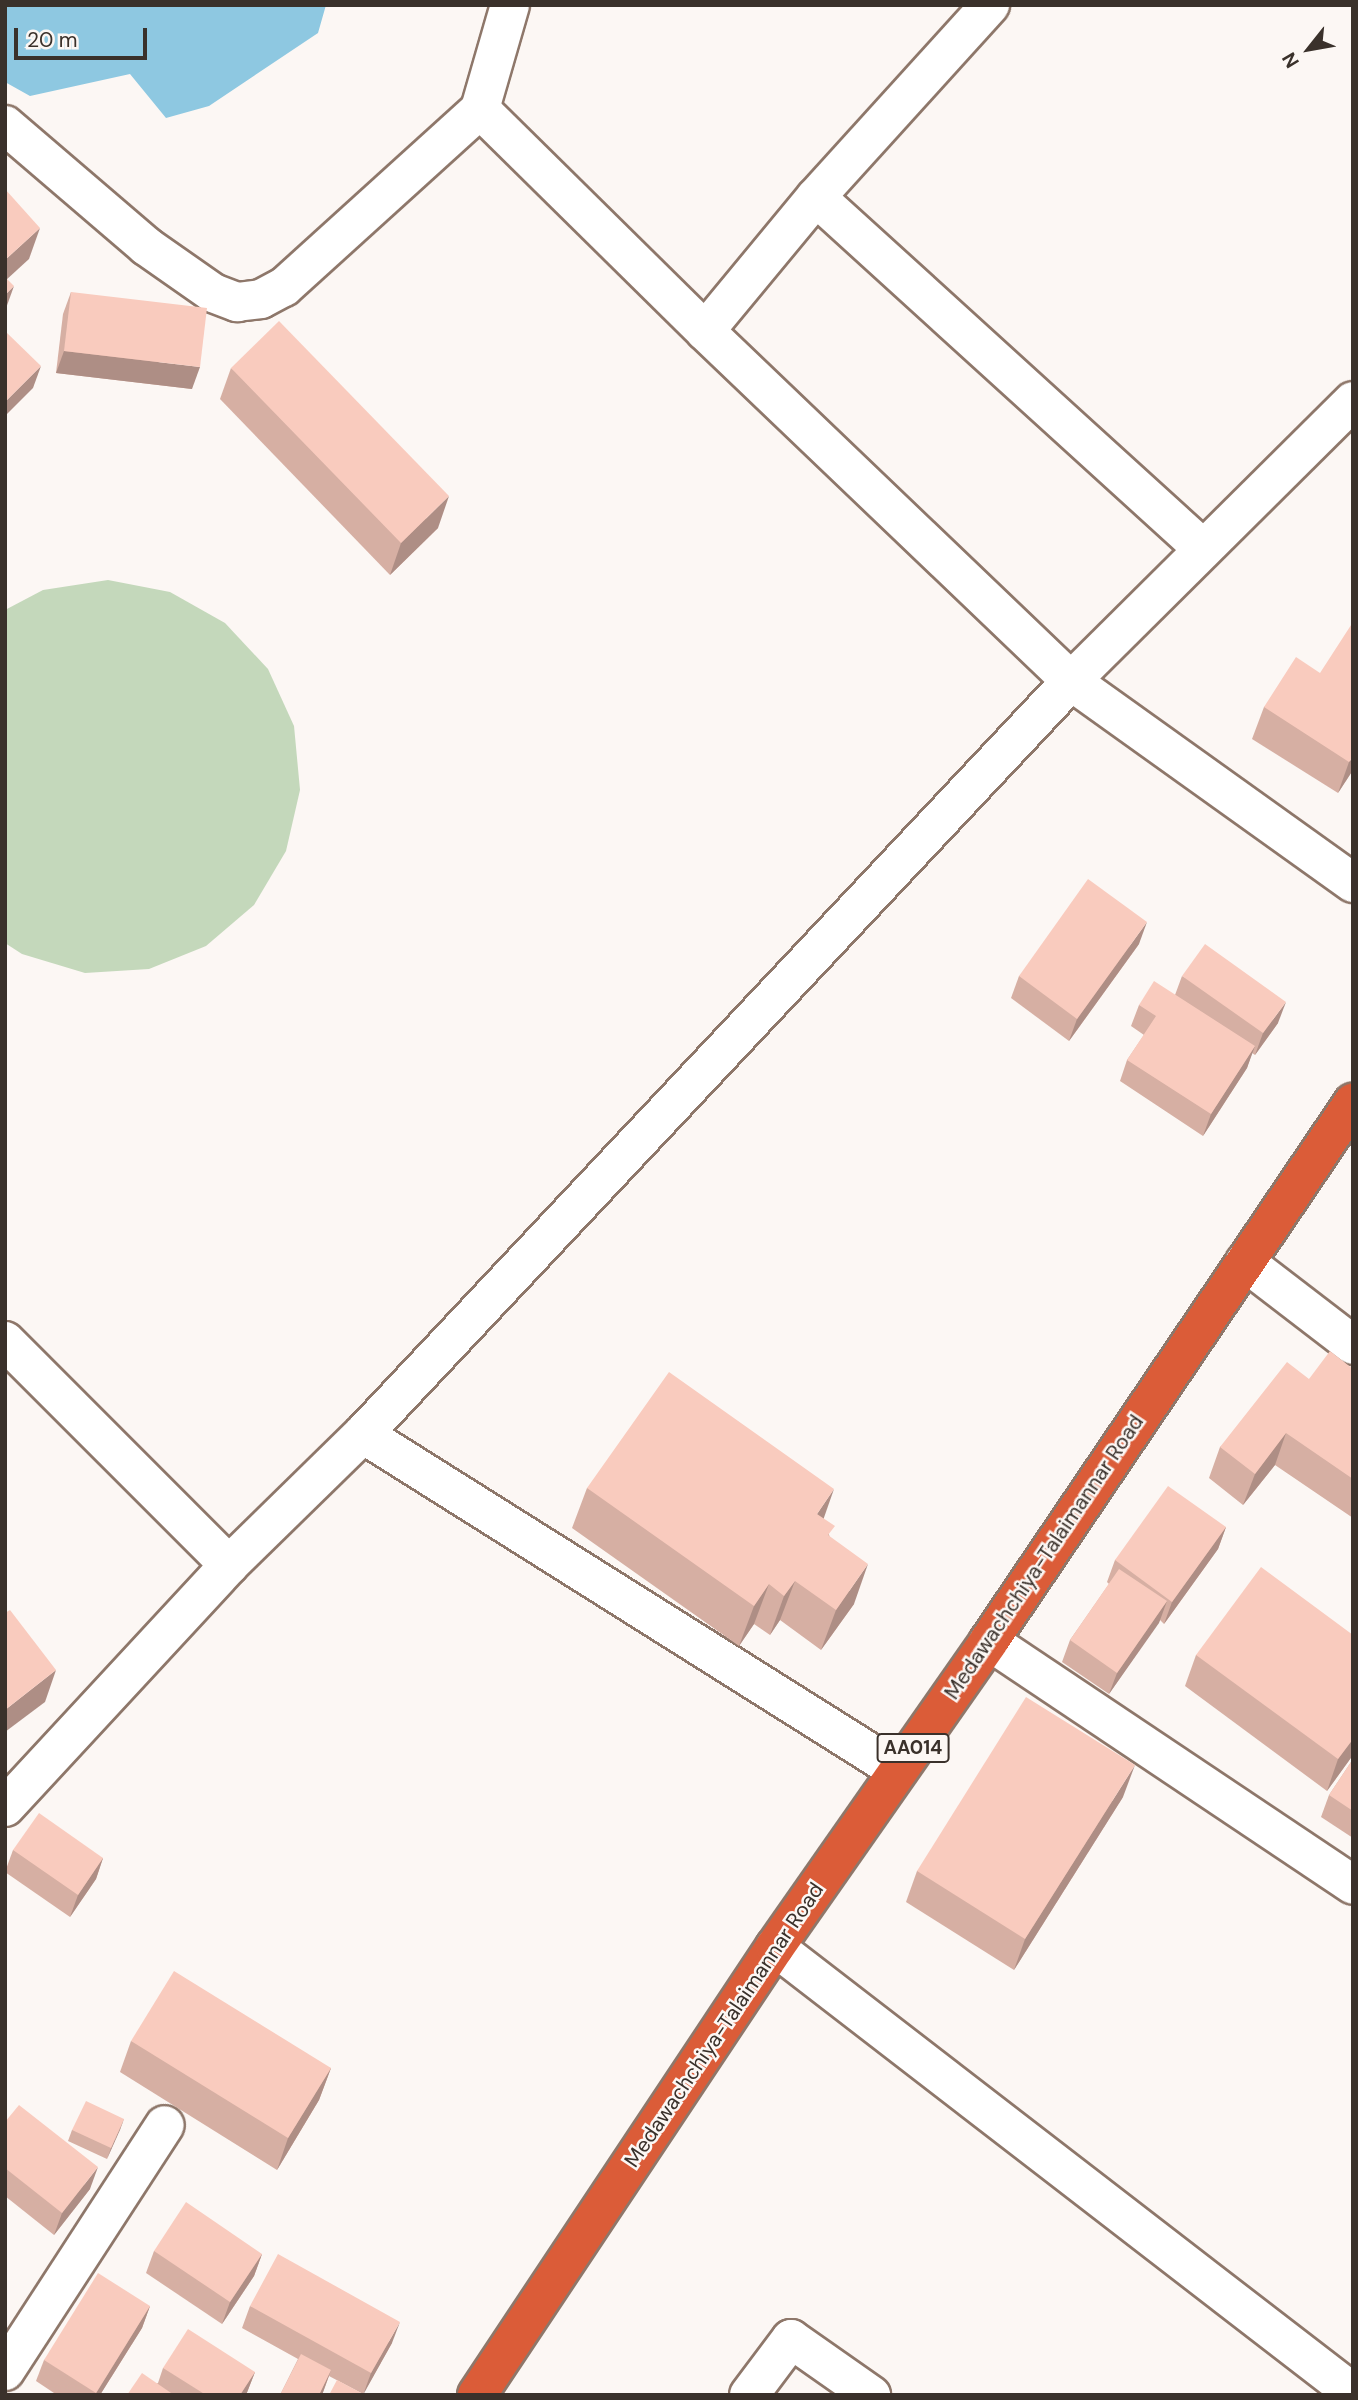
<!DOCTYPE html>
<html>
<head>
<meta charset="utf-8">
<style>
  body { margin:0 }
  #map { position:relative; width:1358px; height:2400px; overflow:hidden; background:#fcf7f4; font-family:"DM Sans",sans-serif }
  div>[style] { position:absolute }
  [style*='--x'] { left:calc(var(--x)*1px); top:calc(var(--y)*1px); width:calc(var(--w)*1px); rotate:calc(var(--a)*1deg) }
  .green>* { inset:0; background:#c4d8bb }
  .water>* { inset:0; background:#8ec8e1 }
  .roads { filter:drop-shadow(2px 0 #8e776a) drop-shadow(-2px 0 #8e776a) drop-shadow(0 2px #8e776a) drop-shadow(0 -2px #8e776a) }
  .minor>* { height:38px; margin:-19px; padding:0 19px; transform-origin:19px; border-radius:19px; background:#fff }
  .highway>* { height:38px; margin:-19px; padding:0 19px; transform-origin:19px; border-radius:19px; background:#db5c38 }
  .wall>* { inset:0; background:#d6afa3 }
  .shaded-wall>* { inset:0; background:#ae8e85 }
  .building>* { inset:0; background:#f9cbbe }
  span { translate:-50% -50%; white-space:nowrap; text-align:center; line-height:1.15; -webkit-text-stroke:5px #fcf7f4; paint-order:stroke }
  .shield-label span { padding:2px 5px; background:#fcf7f4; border:2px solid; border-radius:5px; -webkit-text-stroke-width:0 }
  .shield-label { font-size:19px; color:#3a312b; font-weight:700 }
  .street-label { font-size:21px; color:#3a312b }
  .frame { position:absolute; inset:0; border:7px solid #3a312b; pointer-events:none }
  .north { position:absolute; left:1274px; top:14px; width:70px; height:70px; -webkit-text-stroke:5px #fcf7f4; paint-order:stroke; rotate:239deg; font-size:19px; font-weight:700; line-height:28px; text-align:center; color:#3a312b }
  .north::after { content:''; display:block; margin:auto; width:24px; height:32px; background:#3a312b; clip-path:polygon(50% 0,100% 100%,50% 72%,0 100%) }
  .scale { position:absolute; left:14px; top:28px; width:133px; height:32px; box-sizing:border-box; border:4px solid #3a312b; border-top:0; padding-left:9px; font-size:21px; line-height:24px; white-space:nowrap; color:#3a312b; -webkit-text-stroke:5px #fcf7f4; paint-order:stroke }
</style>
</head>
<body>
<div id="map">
  <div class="green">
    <i style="clip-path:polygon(108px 580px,170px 592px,225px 623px,268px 669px,294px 726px,300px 790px,286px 851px,254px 905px,206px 946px,149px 969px,85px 973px,22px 954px,5px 943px,5px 610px,43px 590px)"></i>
  </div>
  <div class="water">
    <i style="clip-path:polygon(5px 5px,326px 5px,318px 33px,209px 106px,166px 118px,130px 74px,30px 96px,5px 82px)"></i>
  </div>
  <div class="roads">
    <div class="minor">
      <i style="--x:480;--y:109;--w:316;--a:44.6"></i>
      <i style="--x:705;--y:331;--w:506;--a:43.72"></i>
      <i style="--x:1071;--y:681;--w:347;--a:35.6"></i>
      <i style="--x:5;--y:125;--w:186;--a:40.6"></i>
      <i style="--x:146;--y:246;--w:82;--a:35"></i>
      <i style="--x:213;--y:293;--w:26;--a:21"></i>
      <i style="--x:237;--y:302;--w:24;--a:-7"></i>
      <i style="--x:261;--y:299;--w:26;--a:-28"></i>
      <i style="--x:284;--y:287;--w:265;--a:-42.2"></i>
      <i style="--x:480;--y:109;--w:108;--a:-73.9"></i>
      <i style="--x:816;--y:197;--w:522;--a:42.28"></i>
      <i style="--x:705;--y:331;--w:174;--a:-50.4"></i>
      <i style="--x:816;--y:197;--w:259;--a:-47.8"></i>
      <i style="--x:1245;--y:1262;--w:136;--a:37.5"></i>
      <i style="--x:5;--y:1341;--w:317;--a:45"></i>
      <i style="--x:363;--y:1434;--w:631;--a:32.18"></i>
      <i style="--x:989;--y:1641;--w:438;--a:33.8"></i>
      <i style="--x:5;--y:1807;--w:330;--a:-47.2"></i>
      <i style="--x:229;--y:1565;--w:187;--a:-44.4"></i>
      <i style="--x:363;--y:1434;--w:1034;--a:-46.76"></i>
      <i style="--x:1071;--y:681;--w:397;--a:-44.8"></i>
      <i style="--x:775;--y:1947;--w:730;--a:37.65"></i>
      <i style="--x:5;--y:2371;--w:293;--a:-57"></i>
      <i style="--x:749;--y:2395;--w:70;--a:-53.1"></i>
      <i style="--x:791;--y:2339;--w:98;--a:35"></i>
    </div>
    <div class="highway">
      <i style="--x:477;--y:2395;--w:538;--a:-56.37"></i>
      <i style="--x:775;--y:1947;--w:373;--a:-55"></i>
      <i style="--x:989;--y:1641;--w:650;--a:-55.92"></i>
    </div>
  </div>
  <div class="wall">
    <i style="clip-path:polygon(71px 292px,192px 389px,56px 373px,63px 314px)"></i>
    <i style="clip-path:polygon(231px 368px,438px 528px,390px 575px,220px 399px)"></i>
    <i style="clip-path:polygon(1320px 673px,1353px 770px,1338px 793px,1252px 739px,1264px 707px)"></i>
    <i style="clip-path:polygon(1139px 944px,1069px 1041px,1011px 998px,1019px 976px)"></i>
    <i style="clip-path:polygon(1182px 976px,1278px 1023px,1255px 1055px,1252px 1053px,1247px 1068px,1203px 1136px,1120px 1081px,1127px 1060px,1144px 1035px,1131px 1026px,1139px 1005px,1175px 995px)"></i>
    <i style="clip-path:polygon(1353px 1369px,1353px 1518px,1275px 1465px,1243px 1505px,1209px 1478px,1220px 1447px,1309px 1379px)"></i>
    <i style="clip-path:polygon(587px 1488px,823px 1518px,854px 1604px,821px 1650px,780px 1620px,770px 1635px,754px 1624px,739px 1646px,572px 1528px)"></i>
    <i style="clip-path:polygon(1226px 1527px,1218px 1549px,1164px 1624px,1160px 1620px,1109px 1694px,1062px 1662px,1070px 1640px,1109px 1584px,1107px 1582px,1115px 1560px)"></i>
    <i style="clip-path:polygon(1353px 1635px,1353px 1755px,1327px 1791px,1185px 1686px,1196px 1655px)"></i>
    <i style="clip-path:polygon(1353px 1759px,1353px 1838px,1321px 1817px,1329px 1795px)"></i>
    <i style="clip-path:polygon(1123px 1797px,1014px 1970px,906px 1902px,917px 1871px)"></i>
    <i style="clip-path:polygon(13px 1850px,103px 1858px,96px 1879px,70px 1917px,5px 1872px)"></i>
    <i style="clip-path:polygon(131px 2041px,331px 2068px,319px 2100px,277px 2170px,120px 2072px)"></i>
    <i style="clip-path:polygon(124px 2119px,107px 2159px,68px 2141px,72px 2130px)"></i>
    <i style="clip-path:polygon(5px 2122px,90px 2189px,54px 2235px,5px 2196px)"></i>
    <i style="clip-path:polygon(154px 2251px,262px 2254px,254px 2276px,222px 2324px,146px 2273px)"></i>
    <i style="clip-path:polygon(150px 2306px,142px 2328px,100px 2395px,57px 2395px,36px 2381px,44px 2360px)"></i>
    <i style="clip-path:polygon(250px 2306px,392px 2343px,363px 2394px,329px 2376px,322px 2395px,280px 2395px,298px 2359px,242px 2328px)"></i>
    <i style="clip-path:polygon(163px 2368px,255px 2372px,246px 2395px,127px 2395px,158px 2383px)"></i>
  </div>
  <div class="shaded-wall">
    <i style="clip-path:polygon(40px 228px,29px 259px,5px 281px,5px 260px)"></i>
    <i style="clip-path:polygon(14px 286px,5px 311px,5px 295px)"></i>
    <i style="clip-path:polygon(64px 351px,200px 367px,192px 389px,56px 373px)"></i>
    <i style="clip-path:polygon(41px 366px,33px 388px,5px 416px,5px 402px)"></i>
    <i style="clip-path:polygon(449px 496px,438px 528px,390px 575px,401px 543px)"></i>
    <i style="clip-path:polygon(1353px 757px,1353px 770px,1338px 793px,1349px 762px)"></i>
    <i style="clip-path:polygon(1147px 922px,1139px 944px,1069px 1041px,1077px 1019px)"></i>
    <i style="clip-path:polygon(1286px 1002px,1278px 1023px,1255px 1055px,1263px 1033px)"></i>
    <i style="clip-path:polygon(1255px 1046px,1247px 1068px,1203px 1136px,1211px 1114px)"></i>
    <i style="clip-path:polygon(1286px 1433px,1275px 1465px,1243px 1505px,1255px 1474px)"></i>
    <i style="clip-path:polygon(834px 1489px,820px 1529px,817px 1514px)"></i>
    <i style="clip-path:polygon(1226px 1527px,1218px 1549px,1164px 1624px,1172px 1602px)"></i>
    <i style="clip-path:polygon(868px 1564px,854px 1604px,821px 1650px,836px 1610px)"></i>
    <i style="clip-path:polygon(795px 1581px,780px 1620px,770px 1635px,784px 1596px)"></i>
    <i style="clip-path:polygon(769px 1584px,754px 1624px,739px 1646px,754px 1606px)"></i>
    <i style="clip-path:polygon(1167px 1601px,1159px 1623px,1109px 1694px,1117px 1673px)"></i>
    <i style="clip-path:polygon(56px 1670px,45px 1702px,5px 1732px,5px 1710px)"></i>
    <i style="clip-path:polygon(1353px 1739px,1353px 1755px,1327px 1791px,1338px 1759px)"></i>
    <i style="clip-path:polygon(1135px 1765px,1123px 1797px,1014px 1970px,1025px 1939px)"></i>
    <i style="clip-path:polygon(103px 1858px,96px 1879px,70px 1917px,78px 1895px)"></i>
    <i style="clip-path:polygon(331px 2068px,319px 2100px,277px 2170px,288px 2138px)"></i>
    <i style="clip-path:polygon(124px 2119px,120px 2130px,107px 2159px,111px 2148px)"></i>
    <i style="clip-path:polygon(98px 2167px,90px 2189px,54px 2235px,62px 2213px)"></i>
    <i style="clip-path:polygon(262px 2254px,254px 2276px,222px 2324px,230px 2302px)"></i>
    <i style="clip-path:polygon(150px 2306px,142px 2328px,100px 2395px,95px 2395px)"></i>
    <i style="clip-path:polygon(400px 2322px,392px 2343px,363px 2395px,371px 2373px)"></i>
    <i style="clip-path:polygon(331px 2370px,322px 2395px,319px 2395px)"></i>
    <i style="clip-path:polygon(255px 2372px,246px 2395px,240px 2395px)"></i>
  </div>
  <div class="building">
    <i style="clip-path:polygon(5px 189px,40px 228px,5px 260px)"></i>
    <i style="clip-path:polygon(5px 277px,14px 286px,5px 295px)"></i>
    <i style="clip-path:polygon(71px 292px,207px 308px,200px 367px,64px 351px)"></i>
    <i style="clip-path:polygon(279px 321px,449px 496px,401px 543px,231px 368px)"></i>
    <i style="clip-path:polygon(5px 331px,41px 366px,5px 402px)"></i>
    <i style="clip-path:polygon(1353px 622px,1353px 757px,1349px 762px,1264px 707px,1296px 657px,1320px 673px)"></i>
    <i style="clip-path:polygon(1088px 879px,1147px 922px,1077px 1019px,1019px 976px)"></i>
    <i style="clip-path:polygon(1205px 944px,1286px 1002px,1263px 1033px,1182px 976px)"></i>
    <i style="clip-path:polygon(1154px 981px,1255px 1046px,1211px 1114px,1127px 1060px,1156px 1016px,1139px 1005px)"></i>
    <i style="clip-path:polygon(1330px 1351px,1353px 1369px,1353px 1479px,1286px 1433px,1255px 1474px,1220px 1447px,1287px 1362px,1309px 1379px)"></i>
    <i style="clip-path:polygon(669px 1372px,834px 1489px,817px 1514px,835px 1526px,828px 1535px,868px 1564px,836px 1610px,795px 1581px,784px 1596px,769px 1584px,754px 1606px,587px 1488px)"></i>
    <i style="clip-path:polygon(1168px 1486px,1226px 1527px,1172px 1602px,1115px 1560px)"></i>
    <i style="clip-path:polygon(1261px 1567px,1353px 1635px,1353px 1739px,1338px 1759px,1196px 1655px)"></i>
    <i style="clip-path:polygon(1119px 1569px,1167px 1601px,1117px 1673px,1070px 1640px)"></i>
    <i style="clip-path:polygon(10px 1610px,56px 1670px,5px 1710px,5px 1613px)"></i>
    <i style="clip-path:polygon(1026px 1697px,1135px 1765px,1025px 1939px,917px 1871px)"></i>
    <i style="clip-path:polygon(1353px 1759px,1353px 1811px,1329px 1795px)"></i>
    <i style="clip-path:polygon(39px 1813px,103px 1858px,78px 1895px,13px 1850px)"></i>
    <i style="clip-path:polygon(174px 1971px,331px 2068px,288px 2138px,131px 2041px)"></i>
    <i style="clip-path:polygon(86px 2101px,124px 2119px,111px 2148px,72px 2130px)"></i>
    <i style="clip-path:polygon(19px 2105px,98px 2167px,62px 2213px,5px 2168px,5px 2122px)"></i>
    <i style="clip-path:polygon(186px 2202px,262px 2254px,230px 2302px,154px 2251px)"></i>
    <i style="clip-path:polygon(278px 2254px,400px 2322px,371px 2373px,250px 2306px)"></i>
    <i style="clip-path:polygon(98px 2273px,150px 2306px,96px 2393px,44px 2360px)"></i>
    <i style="clip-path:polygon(188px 2329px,255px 2372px,240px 2395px,206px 2395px,163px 2368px)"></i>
    <i style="clip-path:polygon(301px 2354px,331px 2370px,319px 2395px,280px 2395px)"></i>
    <i style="clip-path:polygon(142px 2373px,174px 2395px,127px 2395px)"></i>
    <i style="clip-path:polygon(337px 2380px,365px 2395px,329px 2395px)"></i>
  </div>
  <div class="shield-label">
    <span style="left:913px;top:1748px">AA014</span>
  </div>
  <div class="street-label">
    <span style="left:1044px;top:1557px;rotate:-56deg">Medawachchiya-Talaimannar Road</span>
    <span style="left:724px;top:2025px;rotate:-56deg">Medawachchiya-Talaimannar Road</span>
  </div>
  <div class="frame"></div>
  <div class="north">N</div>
  <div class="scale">20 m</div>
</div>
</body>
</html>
